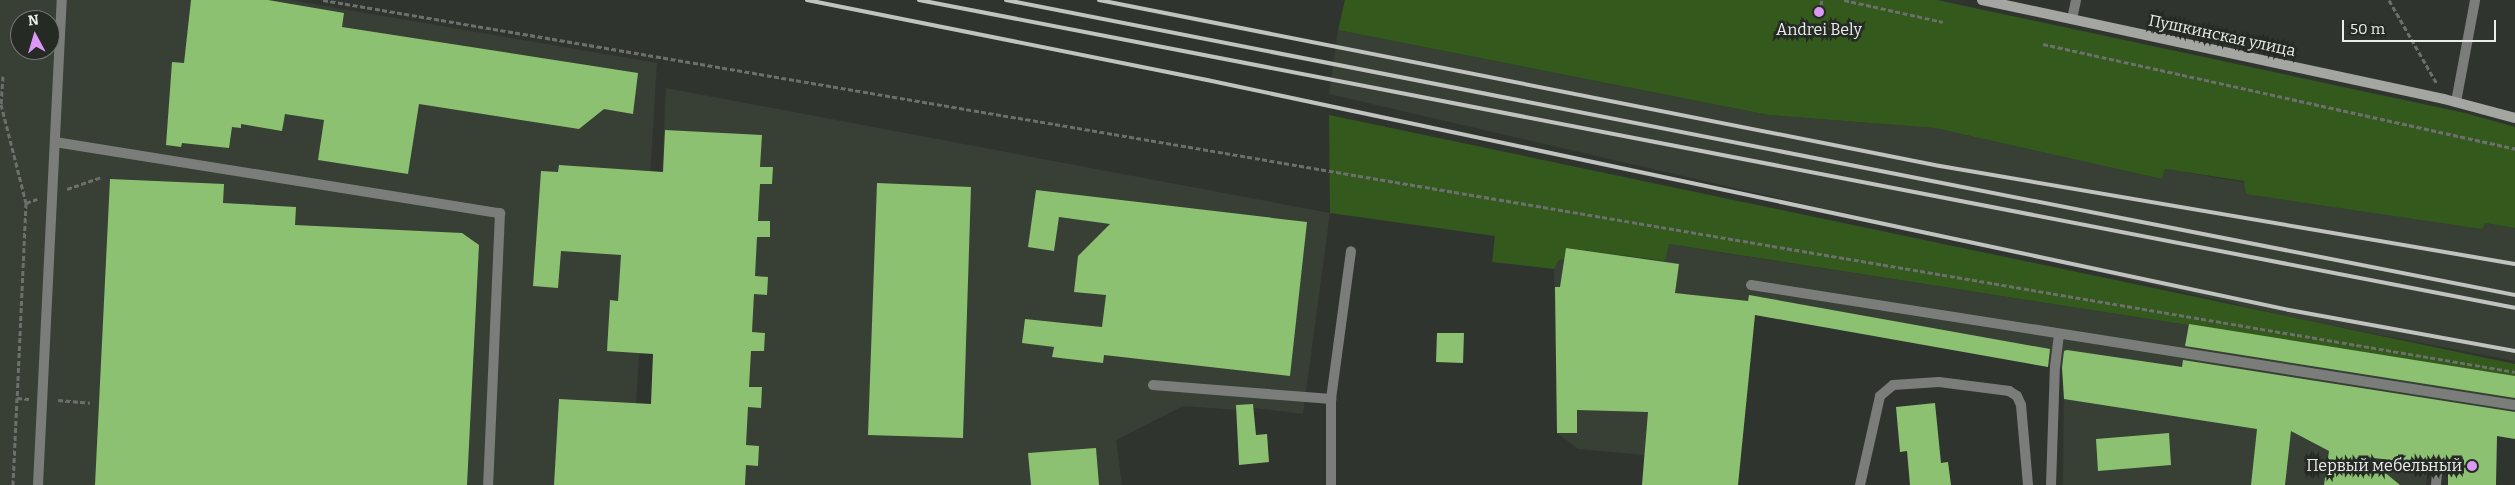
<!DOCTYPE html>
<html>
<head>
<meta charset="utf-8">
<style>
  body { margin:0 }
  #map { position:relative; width:2515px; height:485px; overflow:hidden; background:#30342f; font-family:Bitter,serif }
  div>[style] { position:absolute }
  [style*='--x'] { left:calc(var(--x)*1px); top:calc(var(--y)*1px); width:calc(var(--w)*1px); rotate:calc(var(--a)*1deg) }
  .built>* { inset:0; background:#383f35 }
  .green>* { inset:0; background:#33591d }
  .building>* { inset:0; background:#8cc171 }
  .path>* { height:3px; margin-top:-1.5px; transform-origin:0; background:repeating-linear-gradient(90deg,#6c6f6b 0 5px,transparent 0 7.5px) }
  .lane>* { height:10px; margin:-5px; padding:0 5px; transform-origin:5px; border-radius:5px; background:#7b7d7a }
  .secondary>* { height:10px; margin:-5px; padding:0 5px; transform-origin:5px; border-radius:5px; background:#a4a6a2 }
  .rail>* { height:4px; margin:-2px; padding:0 2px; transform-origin:2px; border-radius:2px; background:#c0c3bf }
  .dots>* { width:14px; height:14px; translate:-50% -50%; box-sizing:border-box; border:2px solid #262a25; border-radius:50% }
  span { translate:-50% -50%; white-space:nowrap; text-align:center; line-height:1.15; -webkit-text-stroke:5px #262a25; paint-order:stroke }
  .poi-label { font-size:16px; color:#ebedea }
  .right { translate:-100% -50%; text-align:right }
  .street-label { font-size:16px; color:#ebedea }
  .north { position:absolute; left:10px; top:10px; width:50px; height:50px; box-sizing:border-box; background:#262a25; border:1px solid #757874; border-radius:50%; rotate:354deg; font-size:14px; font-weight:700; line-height:20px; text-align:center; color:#ebedea }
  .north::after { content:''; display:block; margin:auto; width:18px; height:22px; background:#db99f5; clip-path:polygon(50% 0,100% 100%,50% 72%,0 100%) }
  .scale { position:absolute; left:2342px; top:20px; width:154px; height:22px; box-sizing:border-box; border:2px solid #ebedea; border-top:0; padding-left:6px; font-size:15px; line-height:18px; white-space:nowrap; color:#ebedea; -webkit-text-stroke:4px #262a25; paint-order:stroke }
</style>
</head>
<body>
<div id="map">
  <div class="built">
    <i style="clip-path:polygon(evenodd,0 0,290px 0,657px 63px,631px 485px,0 485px,0 0,20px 20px,50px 20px,50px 50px,20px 50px,20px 20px)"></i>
    <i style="clip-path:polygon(1338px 30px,1769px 115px,1935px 128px,2162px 179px,2165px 169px,2515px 228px,2515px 361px,2309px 321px,1329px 94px)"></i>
    <i style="clip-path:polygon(666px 88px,1330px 213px,1303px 414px,1253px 408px,1253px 404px,1237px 405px,1237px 410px,1183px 406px,1116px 440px,1122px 485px,647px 485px)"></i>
    <i style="clip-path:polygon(1668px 244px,2515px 376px,2515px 439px,2433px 425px,2426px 485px,2063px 485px,2064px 368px,1755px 315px,1738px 485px,1642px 485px,1644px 455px,1578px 449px,1557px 433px,1554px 269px,1566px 248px,1665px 261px)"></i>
  </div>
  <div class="green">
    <i style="clip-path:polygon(1345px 0,1937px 0,2465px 113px,2515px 127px,2515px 228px,2485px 223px,2482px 229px,2246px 194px,2244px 181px,2165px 169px,2162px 179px,1935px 128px,1769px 115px,1338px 30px)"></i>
    <i style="clip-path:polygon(1329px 115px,2515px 364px,2515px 376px,1669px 244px,1665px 261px,1566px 248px,1564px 259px,1559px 260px,1554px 269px,1492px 262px,1495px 236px,1330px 213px)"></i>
  </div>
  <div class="building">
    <i style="clip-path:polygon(191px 0,268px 0,344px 13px,342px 27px,638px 73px,633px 114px,604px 109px,579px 129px,419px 104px,408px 174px,318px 160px,324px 120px,285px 114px,282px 131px,241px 124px,241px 128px,232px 127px,229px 148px,182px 143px,181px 147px,166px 145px,172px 62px,184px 63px)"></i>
    <i style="clip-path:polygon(665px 130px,762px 135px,760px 167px,773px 167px,772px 184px,760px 184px,758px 221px,770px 221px,770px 237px,757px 237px,755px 276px,768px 277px,767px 295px,754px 294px,752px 332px,765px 333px,764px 351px,751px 351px,749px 387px,762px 387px,761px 408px,748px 407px,746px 445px,759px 446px,758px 466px,746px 465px,745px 485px,554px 485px,559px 399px,651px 404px,653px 354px,607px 351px,610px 300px,618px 301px,621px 255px,561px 251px,558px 288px,533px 286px,541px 171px,558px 172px,559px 165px,663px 172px)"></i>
    <i style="clip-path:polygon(110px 179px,224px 184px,223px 203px,296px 207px,295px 225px,462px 233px,479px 245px,467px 485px,95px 485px)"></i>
    <i style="clip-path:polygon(877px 183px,971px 187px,963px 438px,868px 435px)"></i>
    <i style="clip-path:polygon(1036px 190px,1307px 222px,1290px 376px,1104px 355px,1103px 363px,1052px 357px,1054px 347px,1022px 343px,1025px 319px,1102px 327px,1106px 295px,1074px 292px,1078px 256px,1110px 224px,1059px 217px,1054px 251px,1028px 247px)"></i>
    <i style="clip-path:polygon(1566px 248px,1679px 264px,1675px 293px,1748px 301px,1749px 295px,2050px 349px,2048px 367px,1755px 315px,1738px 485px,1642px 485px,1648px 412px,1577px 410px,1577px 433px,1557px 433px,1555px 287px,1560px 287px)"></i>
    <i style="clip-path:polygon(2189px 324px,2515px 376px,2515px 398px,2185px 346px)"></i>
    <i style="clip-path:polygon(1437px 333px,1464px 333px,1463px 363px,1436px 362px)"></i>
    <i style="clip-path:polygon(2067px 350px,2182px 367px,2183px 360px,2515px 412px,2515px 439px,2497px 436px,2496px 485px,2448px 485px,2448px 467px,2366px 457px,2400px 485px,2324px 485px,2329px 451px,2291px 431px,2285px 485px,2251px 485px,2257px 429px,2064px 399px,2062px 368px,2064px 351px)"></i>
    <i style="clip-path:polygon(1935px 403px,1941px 463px,1948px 462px,1951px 485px,1910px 485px,1907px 451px,1900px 452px,1896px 407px)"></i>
    <i style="clip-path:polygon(1253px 404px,1256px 435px,1267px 434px,1269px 462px,1239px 465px,1236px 405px)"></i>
    <i style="clip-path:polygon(2169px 433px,2171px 465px,2098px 471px,2096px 439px)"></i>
    <i style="clip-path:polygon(1096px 448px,1099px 485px,1031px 485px,1028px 453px)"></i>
  </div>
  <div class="path">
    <i style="--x:323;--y:0;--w:2223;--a:9.63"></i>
    <i style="--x:1844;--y:0;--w:101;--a:12.5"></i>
    <i style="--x:2389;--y:0;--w:95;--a:60.2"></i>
    <i style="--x:1819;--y:12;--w:12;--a:-76"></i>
    <i style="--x:2043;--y:44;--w:484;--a:12.5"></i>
    <i style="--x:3;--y:76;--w:28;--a:94"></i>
    <i style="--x:1;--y:104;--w:102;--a:75.8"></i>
    <i style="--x:26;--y:203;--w:12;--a:-20"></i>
    <i style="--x:67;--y:189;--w:37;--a:-19"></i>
    <i style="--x:26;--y:203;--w:195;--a:92.6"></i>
    <i style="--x:17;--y:398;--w:12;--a:5"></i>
    <i style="--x:58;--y:400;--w:32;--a:5"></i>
    <i style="--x:13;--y:485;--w:87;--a:-87.4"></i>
  </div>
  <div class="lane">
    <i style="--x:2072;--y:19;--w:19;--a:-78"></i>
    <i style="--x:2456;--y:102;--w:104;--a:-79.4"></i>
    <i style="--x:55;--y:142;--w:451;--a:9.1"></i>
    <i style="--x:500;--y:213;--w:272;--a:92.5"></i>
    <i style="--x:1751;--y:285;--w:773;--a:8.93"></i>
    <i style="--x:1153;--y:385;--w:179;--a:4.5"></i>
    <i style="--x:38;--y:485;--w:486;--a:-87.2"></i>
    <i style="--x:1331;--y:485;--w:86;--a:-90"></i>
    <i style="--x:1331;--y:399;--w:149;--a:-82.3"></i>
    <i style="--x:1860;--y:485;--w:91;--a:-77.3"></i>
    <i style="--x:1880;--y:396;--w:17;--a:-40"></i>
    <i style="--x:1893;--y:385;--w:46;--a:-3.7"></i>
    <i style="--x:1939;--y:382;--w:71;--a:7.3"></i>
    <i style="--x:2009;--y:391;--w:9;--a:32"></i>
    <i style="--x:2017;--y:396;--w:10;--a:66"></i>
    <i style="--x:2021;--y:405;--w:80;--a:85"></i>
    <i style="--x:2051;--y:485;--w:118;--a:-88.1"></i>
    <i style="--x:2055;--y:367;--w:32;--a:-83"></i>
    <i style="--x:2436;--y:485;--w:11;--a:-85"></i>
  </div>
  <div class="secondary">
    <i style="--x:1982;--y:0;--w:472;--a:12.1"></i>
    <i style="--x:2444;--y:99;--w:73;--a:15"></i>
  </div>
  <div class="rail">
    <i style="--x:807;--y:0;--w:408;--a:11.3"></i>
    <i style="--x:1207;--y:80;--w:1106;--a:12"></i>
    <i style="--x:2289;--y:310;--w:230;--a:10.3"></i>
    <i style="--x:919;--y:0;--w:1625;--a:10.92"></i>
    <i style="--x:1006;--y:0;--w:1538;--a:11.06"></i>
    <i style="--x:1099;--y:0;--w:857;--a:11.17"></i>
    <i style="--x:1940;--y:166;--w:583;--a:9.67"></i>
  </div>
  <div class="dots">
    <i style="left:1819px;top:12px;background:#db99f5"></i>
    <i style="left:2472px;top:466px;background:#db99f5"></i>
  </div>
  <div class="poi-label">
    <span style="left:1819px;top:30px">Andrei Bely</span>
    <span class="right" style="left:2462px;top:466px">Первый мебельный</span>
  </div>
  <div class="street-label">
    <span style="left:2222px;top:36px;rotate:12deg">Пушкинская улица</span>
  </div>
  <div class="north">N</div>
  <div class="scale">50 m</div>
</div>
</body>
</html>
